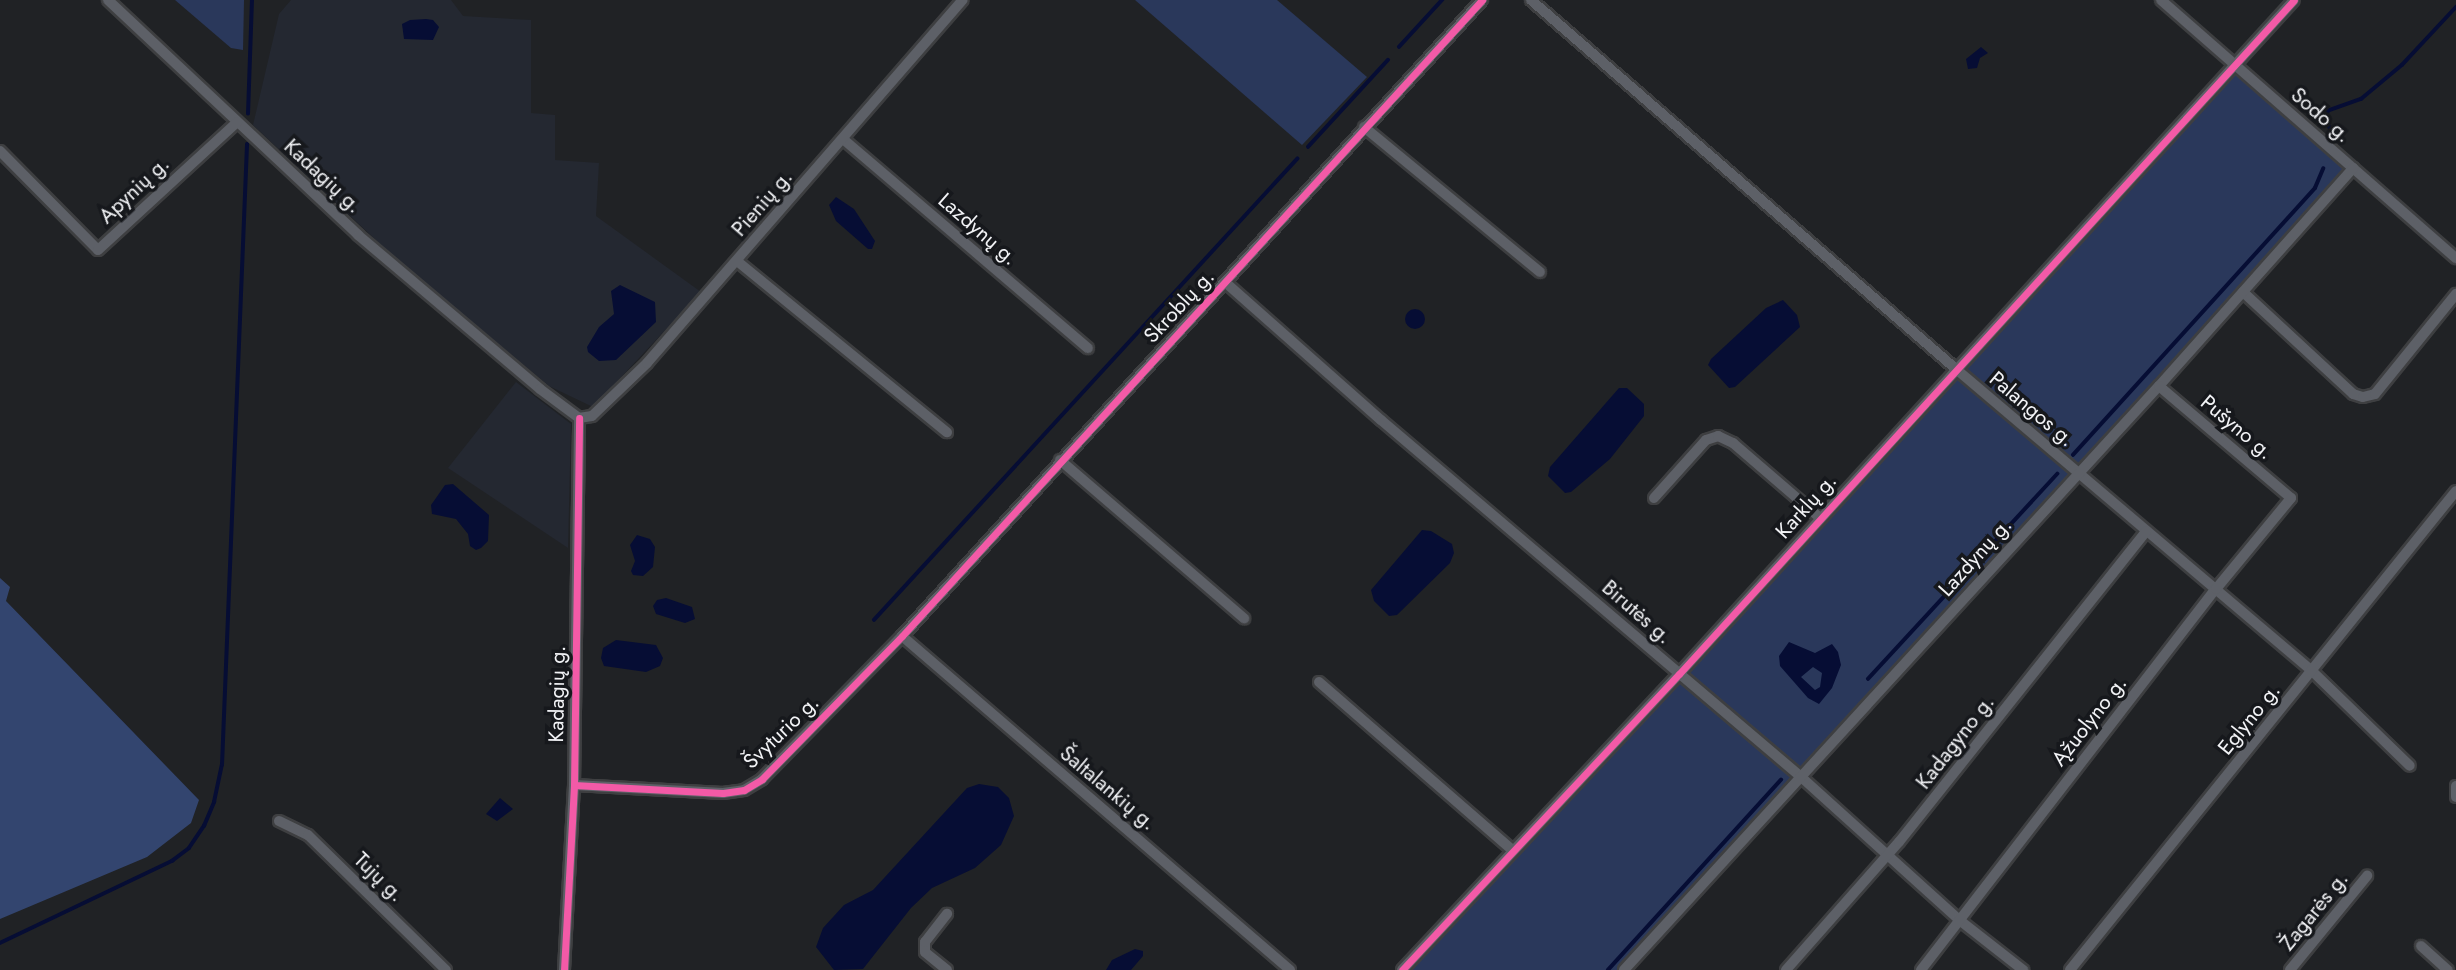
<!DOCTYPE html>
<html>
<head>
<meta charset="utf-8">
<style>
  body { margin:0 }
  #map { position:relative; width:2456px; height:970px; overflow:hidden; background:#202225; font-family:Jost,sans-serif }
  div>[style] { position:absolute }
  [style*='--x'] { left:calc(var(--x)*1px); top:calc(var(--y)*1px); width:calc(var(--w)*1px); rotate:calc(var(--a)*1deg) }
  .built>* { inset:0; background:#242831 }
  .green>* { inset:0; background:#2a385b }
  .forest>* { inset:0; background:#33456f }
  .water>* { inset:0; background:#060d34 }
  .round { border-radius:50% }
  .stream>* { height:3.5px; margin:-1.75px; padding:0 1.75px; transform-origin:1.75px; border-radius:1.75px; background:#060d34 }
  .roads { filter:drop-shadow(2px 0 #3e3f41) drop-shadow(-2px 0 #3e3f41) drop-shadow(0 2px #3e3f41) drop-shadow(0 -2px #3e3f41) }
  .street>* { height:10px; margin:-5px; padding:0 5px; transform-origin:5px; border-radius:5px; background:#5d6067 }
  .cycleway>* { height:7px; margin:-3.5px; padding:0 3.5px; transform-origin:3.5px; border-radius:3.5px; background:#f35aa7 }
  span { translate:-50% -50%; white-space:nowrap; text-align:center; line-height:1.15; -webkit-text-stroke:7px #16181c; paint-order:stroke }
  .street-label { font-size:21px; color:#f2f3f6 }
</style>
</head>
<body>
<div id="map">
  <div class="built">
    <i style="clip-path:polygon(291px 0,451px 0,463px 16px,531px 20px,531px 113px,555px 115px,555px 160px,599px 163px,596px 216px,701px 292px,593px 407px,549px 386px,392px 255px,253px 125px,279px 14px)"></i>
    <i style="clip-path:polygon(516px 382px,571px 424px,568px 548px,448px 468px)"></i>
  </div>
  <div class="green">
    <i style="clip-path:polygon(175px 0,244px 0,243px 50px,231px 48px)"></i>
    <i style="clip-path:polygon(1135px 0,1277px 0,1367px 77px,1302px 145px)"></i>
    <i style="clip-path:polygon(2235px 66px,2353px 168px,1621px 970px,1402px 970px)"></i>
  </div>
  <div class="forest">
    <i style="clip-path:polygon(0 578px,10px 587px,6px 601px,199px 800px,191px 823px,147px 857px,0 919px)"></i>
  </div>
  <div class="water">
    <i style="clip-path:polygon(426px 19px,433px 20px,439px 27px,433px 40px,404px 39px,402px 24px,410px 20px)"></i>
    <i style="clip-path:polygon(1981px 47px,1988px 53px,1980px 58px,1977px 68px,1968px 69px,1966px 59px)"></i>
    <i style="clip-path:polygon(836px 197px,854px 209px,875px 241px,872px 249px,868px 249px,836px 221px,829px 205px)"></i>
    <i style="clip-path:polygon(620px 285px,655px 302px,656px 322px,616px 360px,599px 361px,588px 352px,587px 347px,599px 327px,614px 314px,611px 291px)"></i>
    <i style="clip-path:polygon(1783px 300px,1797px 315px,1800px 327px,1735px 387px,1729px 388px,1708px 365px,1711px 359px,1766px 308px)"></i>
    <i class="round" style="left:1405px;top:309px;width:20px;height:20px"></i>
    <i style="clip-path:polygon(1619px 388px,1627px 388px,1644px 404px,1644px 416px,1610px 459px,1571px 492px,1565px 493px,1548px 476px,1550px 467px)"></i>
    <i style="clip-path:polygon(453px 484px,489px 515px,488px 541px,481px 548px,476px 550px,470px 546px,468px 534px,456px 519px,432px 514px,431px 505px,436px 498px,445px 485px)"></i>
    <i style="clip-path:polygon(1422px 530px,1431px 531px,1452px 544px,1454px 553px,1450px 563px,1397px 615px,1389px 616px,1374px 601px,1371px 590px)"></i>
    <i style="clip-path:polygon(637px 535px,650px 539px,655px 547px,653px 567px,643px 576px,633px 575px,631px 571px,635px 561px,630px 545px)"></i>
    <i style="clip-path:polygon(666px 598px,692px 607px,695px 619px,685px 623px,656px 614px,653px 606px,657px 600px)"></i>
    <i style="clip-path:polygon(616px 640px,656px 645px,663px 658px,660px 666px,646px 672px,604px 666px,601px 658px,603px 648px)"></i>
    <i style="clip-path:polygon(evenodd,1789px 642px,1815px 653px,1832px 644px,1838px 652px,1841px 665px,1832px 688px,1819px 704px,1808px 698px,1780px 666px,1779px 656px,1789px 642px,1813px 667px,1822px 673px,1820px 687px,1815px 690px,1801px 677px,1813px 667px)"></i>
    <i style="clip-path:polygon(979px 784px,998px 787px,1009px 798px,1014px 816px,1001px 845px,975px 868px,932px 888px,911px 908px,863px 969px,834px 970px,816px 947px,823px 928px,844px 905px,873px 890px,967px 788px)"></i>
    <i style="clip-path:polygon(500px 798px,513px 809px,497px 821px,486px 814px)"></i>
    <i style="clip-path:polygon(1135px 949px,1143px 951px,1143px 956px,1131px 970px,1106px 970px,1112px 960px)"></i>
  </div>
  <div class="stream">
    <i style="--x:1399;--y:47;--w:64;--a:-47.5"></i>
    <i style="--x:2328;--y:112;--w:8;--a:104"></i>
    <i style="--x:2326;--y:120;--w:13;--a:63"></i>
    <i style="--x:248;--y:114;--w:114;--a:-88"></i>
    <i style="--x:2316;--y:115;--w:48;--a:-19.6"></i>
    <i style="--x:2361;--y:99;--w:53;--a:-39.7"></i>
    <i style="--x:2402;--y:65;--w:79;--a:-47"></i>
    <i style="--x:1308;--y:147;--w:118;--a:-47.4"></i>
    <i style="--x:2073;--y:455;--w:360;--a:-47.8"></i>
    <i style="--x:2315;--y:188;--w:21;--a:-67"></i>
    <i style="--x:874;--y:620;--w:626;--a:-47.46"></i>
    <i style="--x:1868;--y:679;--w:279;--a:-47.3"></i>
    <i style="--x:0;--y:943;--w:191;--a:-25.5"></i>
    <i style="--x:172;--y:861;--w:21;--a:-37"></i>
    <i style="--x:189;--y:848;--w:27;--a:-56"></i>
    <i style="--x:204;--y:826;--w:26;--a:-67"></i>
    <i style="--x:214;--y:802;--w:38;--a:-78"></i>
    <i style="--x:222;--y:765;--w:621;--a:-87.69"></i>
    <i style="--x:1608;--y:970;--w:257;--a:-47.7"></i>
  </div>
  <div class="roads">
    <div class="street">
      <i style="--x:108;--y:0;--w:343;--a:43.2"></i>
      <i style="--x:358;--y:235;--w:238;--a:40.2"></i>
      <i style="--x:540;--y:389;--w:49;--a:36.6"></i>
      <i style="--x:1531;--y:0;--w:563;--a:40.97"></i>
      <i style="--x:1956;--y:369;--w:467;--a:40.3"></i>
      <i style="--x:2312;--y:671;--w:136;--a:44.1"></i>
      <i style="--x:2161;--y:0;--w:392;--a:41.2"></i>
      <i style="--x:1364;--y:127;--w:228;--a:39.5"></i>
      <i style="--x:843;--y:139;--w:322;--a:40.5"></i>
      <i style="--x:0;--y:151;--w:139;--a:45.3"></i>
      <i style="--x:98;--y:250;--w:189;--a:-42.6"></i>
      <i style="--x:737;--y:261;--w:271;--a:39.2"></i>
      <i style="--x:1225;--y:282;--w:208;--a:41.5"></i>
      <i style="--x:1381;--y:420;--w:550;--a:40.35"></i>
      <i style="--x:1800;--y:776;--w:213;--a:42.1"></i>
      <i style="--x:1958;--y:919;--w:83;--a:38.1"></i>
      <i style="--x:2243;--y:292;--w:150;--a:42.8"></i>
      <i style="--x:2353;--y:394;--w:10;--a:17"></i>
      <i style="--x:2363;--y:397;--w:12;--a:-14"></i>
      <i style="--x:2375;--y:394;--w:129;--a:-51"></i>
      <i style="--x:579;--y:418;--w:13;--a:-9"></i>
      <i style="--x:592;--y:416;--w:76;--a:-43.9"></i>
      <i style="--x:647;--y:363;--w:481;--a:-49"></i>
      <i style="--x:1060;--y:460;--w:243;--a:40.7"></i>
      <i style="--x:1654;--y:498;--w:78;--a:-48.1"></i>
      <i style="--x:1706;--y:440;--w:13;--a:-18"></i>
      <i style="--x:1718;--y:436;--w:17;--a:25"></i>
      <i style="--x:1733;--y:443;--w:113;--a:40.7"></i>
      <i style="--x:902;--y:636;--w:512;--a:40.72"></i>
      <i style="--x:1319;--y:682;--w:254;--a:41"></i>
      <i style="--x:574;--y:785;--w:149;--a:3.1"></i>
      <i style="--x:723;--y:793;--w:21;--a:-8"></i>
      <i style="--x:744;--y:790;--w:21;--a:-31"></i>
      <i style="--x:762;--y:779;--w:200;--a:-45.6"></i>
      <i style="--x:902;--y:636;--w:861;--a:-47.64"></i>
      <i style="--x:2456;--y:786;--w:11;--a:90"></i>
      <i style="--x:279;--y:821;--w:32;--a:26"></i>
      <i style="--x:308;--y:835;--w:193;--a:44.4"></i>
      <i style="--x:2421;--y:946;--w:36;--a:42"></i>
      <i style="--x:564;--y:970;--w:185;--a:-86.9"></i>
      <i style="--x:574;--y:785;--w:367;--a:-89.2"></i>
      <i style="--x:947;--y:970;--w:28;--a:-141"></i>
      <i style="--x:925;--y:952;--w:10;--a:-90"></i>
      <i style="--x:925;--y:942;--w:36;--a:-52"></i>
      <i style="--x:1402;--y:970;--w:405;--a:-46.9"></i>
      <i style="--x:1679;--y:674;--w:912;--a:-47.62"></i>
      <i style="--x:1624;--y:970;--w:792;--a:-47.51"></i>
      <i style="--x:2159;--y:386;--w:292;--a:-48.3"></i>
      <i style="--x:1786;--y:970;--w:171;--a:-48.6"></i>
      <i style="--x:1899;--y:842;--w:397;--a:-51.5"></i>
      <i style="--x:1921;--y:970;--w:482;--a:-52.3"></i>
      <i style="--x:2216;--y:589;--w:118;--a:-50.5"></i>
      <i style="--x:2291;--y:498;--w:173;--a:-139.7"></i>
      <i style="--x:2070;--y:970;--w:615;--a:-51.14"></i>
      <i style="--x:2290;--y:970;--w:122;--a:-50.7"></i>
    </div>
  </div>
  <div class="cycleway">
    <i style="--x:574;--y:785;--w:149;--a:3.1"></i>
    <i style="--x:723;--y:793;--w:21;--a:-8"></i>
    <i style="--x:744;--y:790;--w:21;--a:-31"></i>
    <i style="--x:762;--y:779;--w:200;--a:-45.6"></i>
    <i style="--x:902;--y:636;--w:861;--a:-47.64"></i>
    <i style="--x:564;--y:970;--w:185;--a:-86.9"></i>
    <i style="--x:574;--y:785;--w:367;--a:-89.2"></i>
    <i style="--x:1402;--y:970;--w:405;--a:-46.9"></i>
    <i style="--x:1679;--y:674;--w:912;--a:-47.62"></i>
  </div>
  <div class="street-label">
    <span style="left:2321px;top:115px;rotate:41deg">Sodo g.</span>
    <span style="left:323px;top:176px;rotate:43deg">Kadagių g.</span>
    <span style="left:134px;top:190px;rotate:-43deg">Apynių g.</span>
    <span style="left:762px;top:203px;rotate:-49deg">Pienių g.</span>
    <span style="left:978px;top:229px;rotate:41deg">Lazdynų g.</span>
    <span style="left:1179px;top:306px;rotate:-47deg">Skroblų g.</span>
    <span style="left:2032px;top:409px;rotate:40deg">Palangos g.</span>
    <span style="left:2237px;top:427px;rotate:40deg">Pušyno g.</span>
    <span style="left:1806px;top:506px;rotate:-48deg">Karklų g.</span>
    <span style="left:1975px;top:557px;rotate:-48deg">Lazdynų g.</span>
    <span style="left:1637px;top:612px;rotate:41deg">Birutės g.</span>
    <span style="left:557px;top:694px;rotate:-89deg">Kadagių g.</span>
    <span style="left:2249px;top:719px;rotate:-51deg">Eglyno g.</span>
    <span style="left:2089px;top:721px;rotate:-52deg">Ąžuolyno g.</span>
    <span style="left:781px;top:732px;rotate:-44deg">Švyturio g.</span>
    <span style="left:1955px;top:742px;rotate:-52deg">Kadagyno g.</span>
    <span style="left:1108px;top:788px;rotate:40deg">Šaltalankių g.</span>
    <span style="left:379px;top:877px;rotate:44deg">Tujų g.</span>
    <span style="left:2314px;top:911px;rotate:-51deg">Žagarės g.</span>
  </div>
</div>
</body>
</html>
